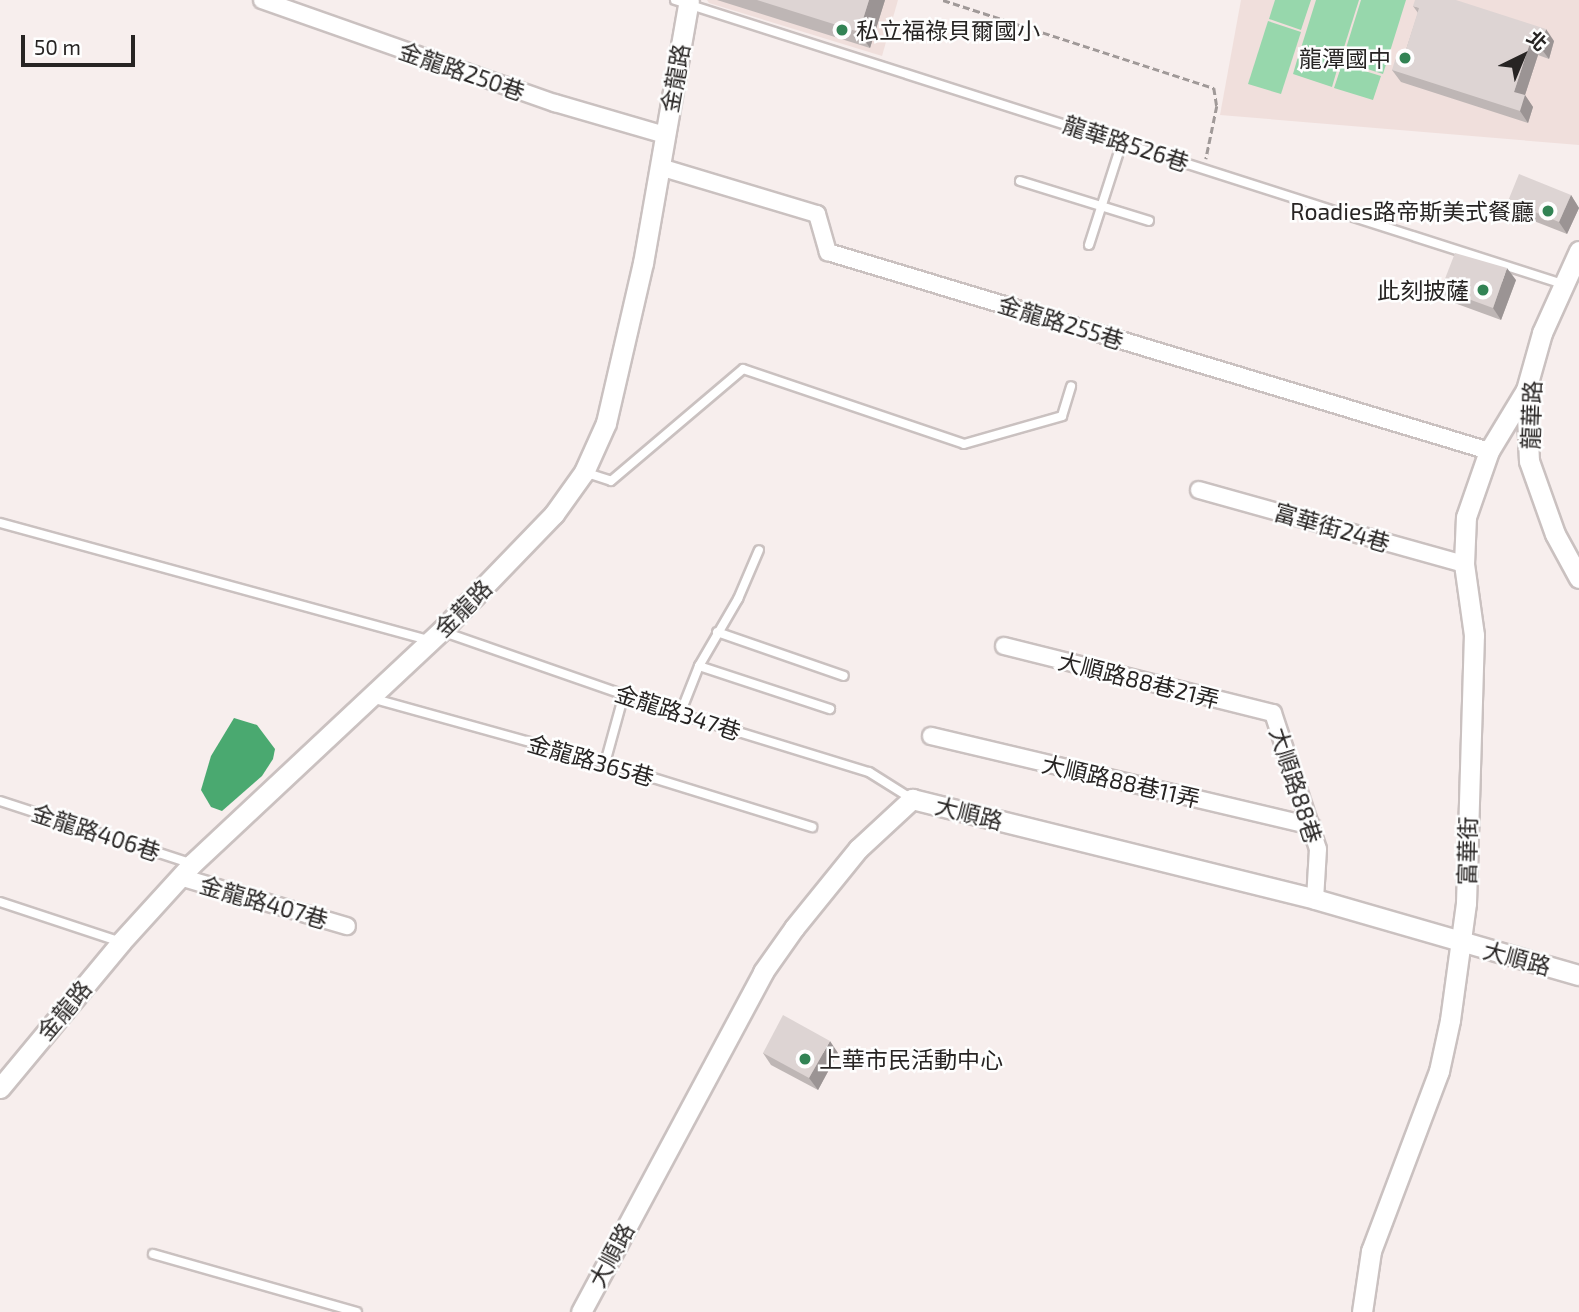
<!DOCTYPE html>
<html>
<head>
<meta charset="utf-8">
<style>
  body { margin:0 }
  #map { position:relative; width:1579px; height:1312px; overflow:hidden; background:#f7eeed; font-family:"Exo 2","Noto Sans TC",sans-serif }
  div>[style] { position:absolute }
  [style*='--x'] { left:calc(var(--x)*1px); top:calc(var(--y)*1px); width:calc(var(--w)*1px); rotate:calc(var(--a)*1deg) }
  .built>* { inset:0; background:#f0dfdc }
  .green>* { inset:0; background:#97d7ac }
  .water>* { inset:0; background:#4aa970 }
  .path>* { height:2.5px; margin-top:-1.25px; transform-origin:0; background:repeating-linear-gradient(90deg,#a09998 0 7px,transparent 0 10.5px) }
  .roads { filter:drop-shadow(2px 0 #cac1c0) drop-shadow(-2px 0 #cac1c0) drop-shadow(0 2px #cac1c0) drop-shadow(0 -2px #cac1c0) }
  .service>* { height:8px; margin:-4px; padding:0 4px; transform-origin:4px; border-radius:4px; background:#fff }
  .minor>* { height:16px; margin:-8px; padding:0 8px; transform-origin:8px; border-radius:8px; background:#fff }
  .tertiary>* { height:19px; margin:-9.5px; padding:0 9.5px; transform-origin:9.5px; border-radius:9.5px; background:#fff }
  .wall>* { inset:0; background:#beb6b5 }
  .shaded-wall>* { inset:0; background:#9b9494 }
  .building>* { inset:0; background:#ddd4d3 }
  .dots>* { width:19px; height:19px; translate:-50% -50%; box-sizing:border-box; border:4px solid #fefefe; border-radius:50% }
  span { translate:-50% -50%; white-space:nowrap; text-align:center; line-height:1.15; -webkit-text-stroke:5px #fefefe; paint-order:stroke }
  .poi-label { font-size:23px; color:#272423 }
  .left { translate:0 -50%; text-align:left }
  .right { translate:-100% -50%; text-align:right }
  .street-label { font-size:23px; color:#272423 }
  .north { position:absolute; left:1488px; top:21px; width:70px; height:70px; -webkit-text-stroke:5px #fefefe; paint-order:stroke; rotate:43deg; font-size:19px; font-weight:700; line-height:28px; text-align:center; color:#272423 }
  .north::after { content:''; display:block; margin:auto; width:24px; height:32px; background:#272423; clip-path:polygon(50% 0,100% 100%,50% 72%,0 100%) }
  .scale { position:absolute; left:21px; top:35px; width:114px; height:32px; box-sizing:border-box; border:4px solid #272423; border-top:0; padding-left:9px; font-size:21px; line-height:24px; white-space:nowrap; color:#272423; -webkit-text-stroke:5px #fefefe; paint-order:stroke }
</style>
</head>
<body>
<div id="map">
  <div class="built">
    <i style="clip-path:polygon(707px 0,898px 0,882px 56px,709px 3px)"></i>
    <i style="clip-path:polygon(1241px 0,1579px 0,1579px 145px,1220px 115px)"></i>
  </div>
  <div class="green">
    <i style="clip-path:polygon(1275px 0,1311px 0,1301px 30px,1269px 19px)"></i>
    <i style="clip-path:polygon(1316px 0,1359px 0,1340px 60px,1301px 48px)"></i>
    <i style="clip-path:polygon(1361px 0,1406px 0,1383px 74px,1342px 61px)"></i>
    <i style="clip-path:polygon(1268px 21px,1301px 32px,1281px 94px,1248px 84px)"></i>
    <i style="clip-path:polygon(1300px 50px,1339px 63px,1332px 87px,1293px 74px)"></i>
    <i style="clip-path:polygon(1342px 64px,1381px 76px,1373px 100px,1334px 88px)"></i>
  </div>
  <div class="water">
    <i style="clip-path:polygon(234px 718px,257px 725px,275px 749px,273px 759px,262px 776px,222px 811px,211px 807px,201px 790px,211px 756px)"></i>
  </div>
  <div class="path">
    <i style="--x:943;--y:0;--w:285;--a:18"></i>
    <i style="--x:1214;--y:88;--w:18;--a:81"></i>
    <i style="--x:1217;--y:106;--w:54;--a:101.7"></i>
  </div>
  <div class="roads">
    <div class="service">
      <i style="--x:675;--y:0;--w:932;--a:17.74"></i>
      <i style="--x:1020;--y:181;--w:135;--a:17.2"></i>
      <i style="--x:1089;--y:245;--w:108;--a:-72.2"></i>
      <i style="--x:584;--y:472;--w:28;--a:18"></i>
      <i style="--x:611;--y:481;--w:173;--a:-40.3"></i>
      <i style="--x:743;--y:369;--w:233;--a:18.7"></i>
      <i style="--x:964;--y:444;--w:102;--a:-15.9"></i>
      <i style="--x:1062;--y:416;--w:31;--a:-73"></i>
      <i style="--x:0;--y:523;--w:445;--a:15.3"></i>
      <i style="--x:441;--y:631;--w:253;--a:19.2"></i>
      <i style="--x:680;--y:714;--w:198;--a:17.1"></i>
      <i style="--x:869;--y:772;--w:51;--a:32.1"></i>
      <i style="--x:717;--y:632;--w:134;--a:19.1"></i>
      <i style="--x:699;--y:666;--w:138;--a:18.2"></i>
      <i style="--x:371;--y:698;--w:243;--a:15.5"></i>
      <i style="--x:605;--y:763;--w:217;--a:17.2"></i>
      <i style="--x:680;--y:714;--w:52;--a:-68.4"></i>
      <i style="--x:699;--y:666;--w:78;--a:-59.8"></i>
      <i style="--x:738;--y:599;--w:53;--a:-66.8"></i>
      <i style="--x:605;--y:763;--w:72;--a:-74.6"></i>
      <i style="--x:0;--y:801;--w:200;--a:18.1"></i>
      <i style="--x:0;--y:902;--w:127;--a:18.3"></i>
      <i style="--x:153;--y:1254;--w:212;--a:15.9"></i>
    </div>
    <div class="minor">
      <i style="--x:262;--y:0;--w:311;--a:19.4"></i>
      <i style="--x:555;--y:103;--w:115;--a:16.2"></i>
      <i style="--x:660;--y:167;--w:164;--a:16.7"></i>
      <i style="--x:817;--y:214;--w:40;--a:74"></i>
      <i style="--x:828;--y:252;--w:690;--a:16.75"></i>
      <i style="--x:1199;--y:490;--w:275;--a:15.6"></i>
      <i style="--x:1004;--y:646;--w:277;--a:14"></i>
      <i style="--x:1273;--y:713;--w:143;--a:71.7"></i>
      <i style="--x:1318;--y:849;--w:50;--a:93.4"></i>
      <i style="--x:931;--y:736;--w:391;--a:13.3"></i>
      <i style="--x:180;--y:877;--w:174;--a:16.4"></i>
    </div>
    <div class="tertiary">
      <i style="--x:1579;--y:251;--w:90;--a:114.3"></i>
      <i style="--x:1542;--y:333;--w:59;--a:105.7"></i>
      <i style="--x:1526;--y:390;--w:71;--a:87.6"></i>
      <i style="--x:1529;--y:461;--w:77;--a:70.4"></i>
      <i style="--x:1555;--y:534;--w:50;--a:61.4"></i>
      <i style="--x:0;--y:1088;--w:190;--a:-50.3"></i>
      <i style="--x:121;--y:942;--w:105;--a:-47.7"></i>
      <i style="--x:192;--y:864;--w:341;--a:-43.1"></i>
      <i style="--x:441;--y:631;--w:163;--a:-46"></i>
      <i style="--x:554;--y:514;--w:52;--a:-54.5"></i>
      <i style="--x:584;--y:472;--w:54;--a:-65.8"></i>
      <i style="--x:606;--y:423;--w:164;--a:-77"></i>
      <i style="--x:643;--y:263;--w:267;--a:-80.1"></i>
      <i style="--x:581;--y:1312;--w:386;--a:-61.8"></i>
      <i style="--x:763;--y:972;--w:54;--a:-54.8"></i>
      <i style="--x:794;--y:928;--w:102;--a:-51"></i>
      <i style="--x:858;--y:849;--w:74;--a:-42.8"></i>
      <i style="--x:912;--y:799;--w:415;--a:13.9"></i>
      <i style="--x:1315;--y:899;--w:275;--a:16.1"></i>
      <i style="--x:1362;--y:1312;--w:62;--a:-81.6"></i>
      <i style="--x:1371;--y:1251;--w:192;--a:-69.3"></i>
      <i style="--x:1439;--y:1071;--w:52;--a:-77.8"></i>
      <i style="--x:1450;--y:1020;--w:118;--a:-82.2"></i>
      <i style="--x:1466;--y:903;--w:268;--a:-88.3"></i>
      <i style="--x:1474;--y:635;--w:72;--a:-98"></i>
      <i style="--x:1464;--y:564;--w:47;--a:-87.6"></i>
      <i style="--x:1466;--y:517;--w:70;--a:-70.8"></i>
      <i style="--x:1489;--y:451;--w:71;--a:-58.8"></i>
    </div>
  </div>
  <div class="wall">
    <i style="clip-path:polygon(717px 0,885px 0,870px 48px)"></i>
    <i style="clip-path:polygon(1413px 6px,1554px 41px,1549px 59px,1538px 55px,1525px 95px,1533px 107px,1528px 123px,1401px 82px,1392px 70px,1403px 59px,1418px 13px)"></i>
    <i style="clip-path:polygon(1571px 195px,1579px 208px,1567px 234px,1516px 214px,1508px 201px)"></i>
    <i style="clip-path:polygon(1516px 280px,1501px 320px,1449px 301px,1441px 289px)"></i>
    <i style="clip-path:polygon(763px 1053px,838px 1053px,818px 1090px,771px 1065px)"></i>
  </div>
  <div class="shaded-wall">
    <i style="clip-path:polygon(869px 0,885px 0,870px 48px,859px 32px)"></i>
    <i style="clip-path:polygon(1546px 29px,1554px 41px,1549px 59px,1540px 47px)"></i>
    <i style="clip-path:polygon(1530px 43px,1538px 55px,1525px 95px,1533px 107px,1528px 123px,1520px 111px,1514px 92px)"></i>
    <i style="clip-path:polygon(1571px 195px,1579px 208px,1567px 234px,1559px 222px)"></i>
    <i style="clip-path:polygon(1507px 268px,1516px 280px,1501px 320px,1493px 308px)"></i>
    <i style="clip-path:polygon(830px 1041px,838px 1053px,818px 1090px,809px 1078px)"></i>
  </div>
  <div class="building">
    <i style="clip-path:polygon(757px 0,869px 0,859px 32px)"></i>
    <i style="clip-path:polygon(1415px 0,1456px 0,1546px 29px,1540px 47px,1530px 43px,1514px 92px,1525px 95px,1520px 111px,1392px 70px,1396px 57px,1403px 59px,1419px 8px,1413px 6px)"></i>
    <i style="clip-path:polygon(1519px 174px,1571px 195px,1559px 222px,1508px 201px)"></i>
    <i style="clip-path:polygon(1455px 253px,1507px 268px,1493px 308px,1441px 289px)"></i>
    <i style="clip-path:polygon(783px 1015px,830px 1041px,809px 1078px,763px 1053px)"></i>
  </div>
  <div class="dots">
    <i style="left:842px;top:30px;background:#328354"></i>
    <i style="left:1405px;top:58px;background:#328354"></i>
    <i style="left:1548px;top:211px;background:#328354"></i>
    <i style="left:1483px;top:290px;background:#328354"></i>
    <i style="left:805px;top:1059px;background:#328354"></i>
  </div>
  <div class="poi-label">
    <span class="left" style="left:856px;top:30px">私立福祿貝爾國小</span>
    <span class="right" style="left:1391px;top:58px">龍潭國中</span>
    <span class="right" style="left:1534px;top:211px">Roadies路帝斯美式餐廳</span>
    <span class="right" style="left:1469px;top:290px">此刻披薩</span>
    <span class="left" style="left:819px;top:1059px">上華市民活動中心</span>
  </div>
  <div class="street-label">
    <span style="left:462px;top:71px;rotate:19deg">金龍路250巷</span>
    <span style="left:675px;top:78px;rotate:-80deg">金龍路</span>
    <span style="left:1126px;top:143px;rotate:18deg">龍華路526巷</span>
    <span style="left:1061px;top:322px;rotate:17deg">金龍路255巷</span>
    <span style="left:1531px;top:415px;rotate:-88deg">龍華路</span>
    <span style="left:1332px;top:527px;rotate:16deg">富華街24巷</span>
    <span style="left:463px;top:608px;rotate:-45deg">金龍路</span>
    <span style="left:1139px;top:680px;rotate:14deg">大順路88巷21弄</span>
    <span style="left:678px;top:712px;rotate:18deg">金龍路347巷</span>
    <span style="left:591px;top:760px;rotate:16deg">金龍路365巷</span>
    <span style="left:1121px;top:781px;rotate:13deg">大順路88巷11弄</span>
    <span style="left:1296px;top:785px;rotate:72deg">大順路88巷</span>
    <span style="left:969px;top:813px;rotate:14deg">大順路</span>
    <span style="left:96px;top:832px;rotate:18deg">金龍路406巷</span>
    <span style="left:1467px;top:851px;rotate:-89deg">富華街</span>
    <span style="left:264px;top:902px;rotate:16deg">金龍路407巷</span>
    <span style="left:1517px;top:958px;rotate:15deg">大順路</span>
    <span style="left:64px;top:1010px;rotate:-50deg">金龍路</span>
    <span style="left:611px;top:1255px;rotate:-62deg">大順路</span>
  </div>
  <div class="north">北</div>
  <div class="scale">50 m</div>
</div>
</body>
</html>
